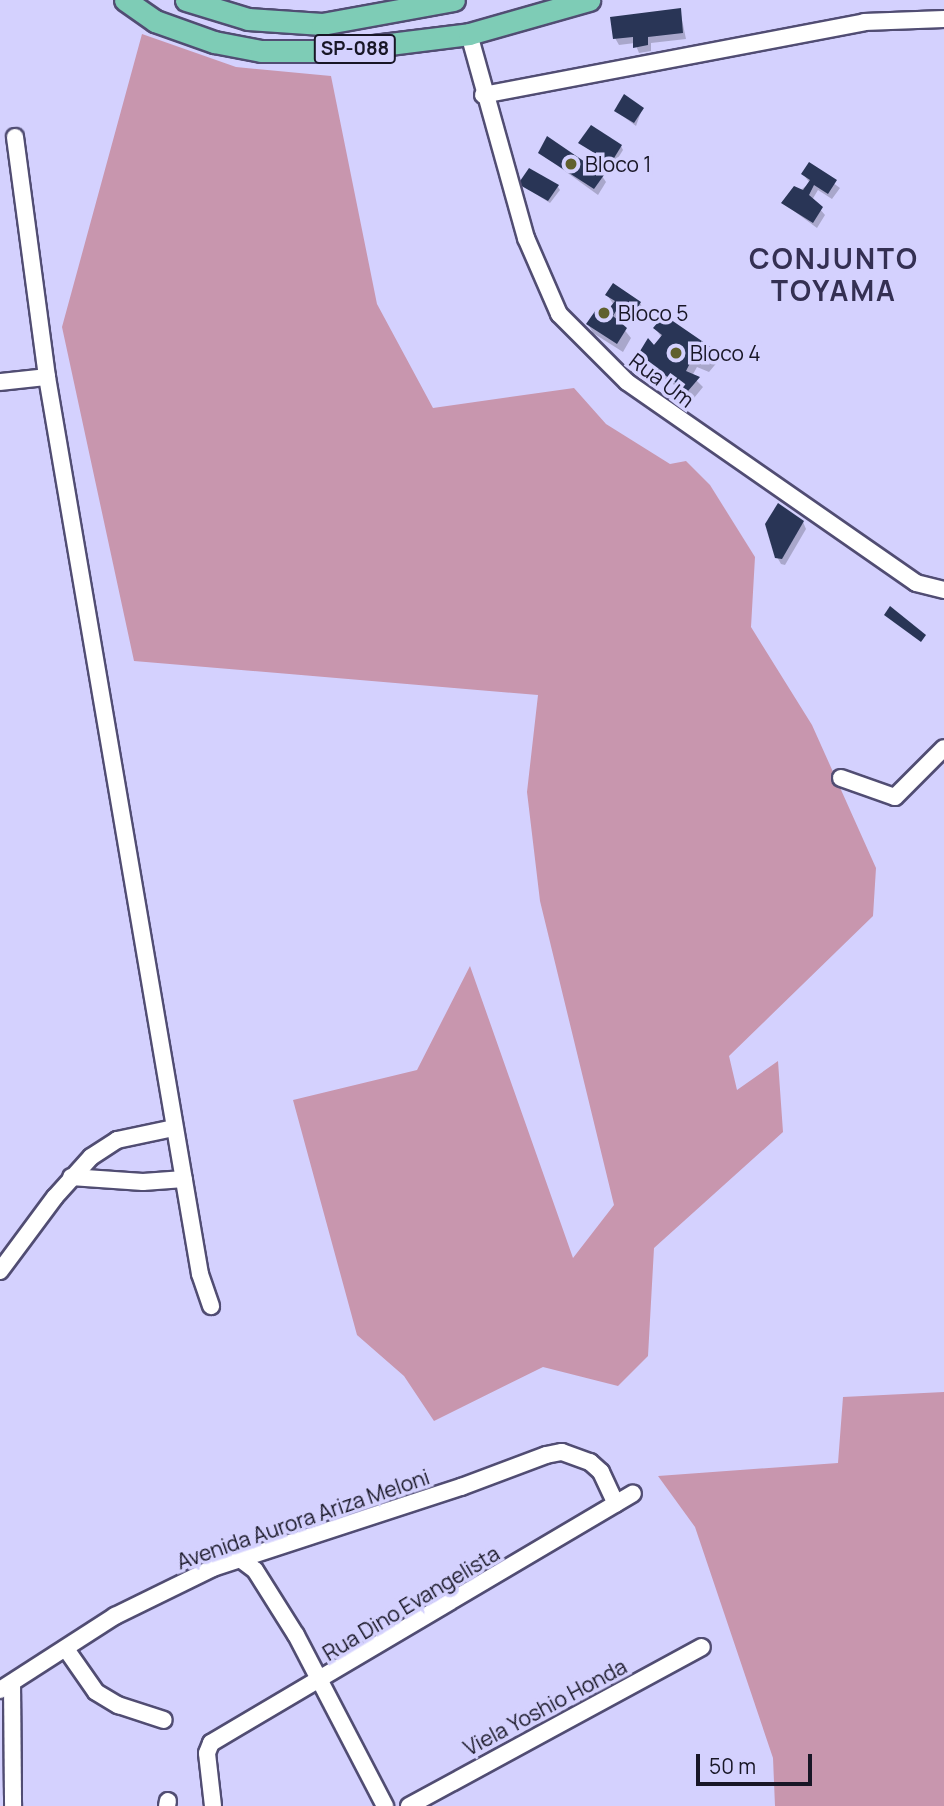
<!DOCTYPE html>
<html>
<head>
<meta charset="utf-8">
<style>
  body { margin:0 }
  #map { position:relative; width:944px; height:1806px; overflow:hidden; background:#d4d1fe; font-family:Manrope,sans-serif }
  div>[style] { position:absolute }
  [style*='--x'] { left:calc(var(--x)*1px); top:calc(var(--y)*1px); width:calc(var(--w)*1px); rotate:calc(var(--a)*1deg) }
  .green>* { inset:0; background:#c896ae }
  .shadow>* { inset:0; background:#0003 }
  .building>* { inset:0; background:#293556 }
  .roads { filter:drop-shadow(2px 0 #514d73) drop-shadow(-2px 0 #514d73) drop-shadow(0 2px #514d73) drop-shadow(0 -2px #514d73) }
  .minor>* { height:16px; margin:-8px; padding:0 8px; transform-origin:8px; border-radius:8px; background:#fff }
  .major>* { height:21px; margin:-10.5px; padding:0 10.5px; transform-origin:10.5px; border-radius:10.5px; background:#7eccb6 }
  .dots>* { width:19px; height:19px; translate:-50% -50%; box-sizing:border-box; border:4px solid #d4d1fe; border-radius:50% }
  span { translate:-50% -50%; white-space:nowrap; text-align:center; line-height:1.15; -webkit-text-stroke:7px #d4d1fe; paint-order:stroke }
  .shield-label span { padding:2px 5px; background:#d4d1fe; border:2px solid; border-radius:5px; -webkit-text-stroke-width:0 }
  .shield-label { font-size:19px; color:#181626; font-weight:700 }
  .poi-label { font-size:21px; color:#181626 }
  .left { translate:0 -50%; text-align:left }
  .street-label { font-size:21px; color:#181626 }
  .district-label { font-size:28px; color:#343053; font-weight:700; letter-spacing:2px }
  .scale { position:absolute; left:696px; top:1754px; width:116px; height:32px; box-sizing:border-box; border:4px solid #181626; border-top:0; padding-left:9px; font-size:21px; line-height:24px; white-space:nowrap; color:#181626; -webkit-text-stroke:5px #d4d1fe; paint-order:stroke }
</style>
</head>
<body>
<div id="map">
  <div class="green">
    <i style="clip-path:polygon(142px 34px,236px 67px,331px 76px,377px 304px,433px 408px,574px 388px,606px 424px,670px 464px,686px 461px,710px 485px,755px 557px,751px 627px,812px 725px,876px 868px,873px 916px,729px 1056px,737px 1090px,778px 1061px,783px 1132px,654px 1248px,648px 1356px,618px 1386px,543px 1367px,434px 1421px,404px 1376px,357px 1335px,293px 1100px,417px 1070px,470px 966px,573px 1258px,614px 1205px,540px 901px,527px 792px,538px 695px,134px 661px,62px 327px)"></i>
    <i style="clip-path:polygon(944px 1392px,944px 1806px,775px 1806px,773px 1758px,695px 1527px,658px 1476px,838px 1463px,843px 1397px)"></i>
  </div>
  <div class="shadow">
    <i style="clip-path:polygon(680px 10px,686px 39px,651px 43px,651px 51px,639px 53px,635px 43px,619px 45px,615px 38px)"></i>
    <i style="clip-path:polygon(642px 109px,636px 126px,616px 111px)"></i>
    <i style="clip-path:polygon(580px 143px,621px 146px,623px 150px,613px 166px)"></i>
    <i style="clip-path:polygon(540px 153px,602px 176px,606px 182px,598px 195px)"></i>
    <i style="clip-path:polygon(809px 165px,840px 188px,832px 199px,818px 190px,812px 200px,825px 215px,817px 228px,783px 203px,810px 183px,803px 174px)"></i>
    <i style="clip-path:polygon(520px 184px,558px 187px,560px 190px,550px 203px)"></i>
    <i style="clip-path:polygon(607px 295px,640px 303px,645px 312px,638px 323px,624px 314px,619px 323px,631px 338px,623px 352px,593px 333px,588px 324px,614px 305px)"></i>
    <i style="clip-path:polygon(655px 328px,714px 351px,719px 360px,709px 372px,697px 367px,692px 376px,703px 387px,694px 398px,644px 365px,639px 356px,662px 338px)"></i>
    <i style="clip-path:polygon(803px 522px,806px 529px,785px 565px,781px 564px,777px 557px)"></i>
  </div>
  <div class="building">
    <i style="clip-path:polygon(681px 8px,683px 33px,648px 37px,648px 45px,633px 48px,633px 37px,613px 39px,610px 17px)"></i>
    <i style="clip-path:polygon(624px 94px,644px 108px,634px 123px,614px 111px)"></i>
    <i style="clip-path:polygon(591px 125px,622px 145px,611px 163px,578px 143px)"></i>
    <i style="clip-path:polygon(547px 136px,604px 175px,594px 189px,538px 153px)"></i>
    <i style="clip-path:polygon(809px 162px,837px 180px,828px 194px,814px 185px,809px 195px,823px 207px,813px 223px,781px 203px,794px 186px,803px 190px,810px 180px,801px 174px)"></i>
    <i style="clip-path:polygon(529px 168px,559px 185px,548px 201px,518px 184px)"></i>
    <i style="clip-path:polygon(613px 283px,641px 302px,633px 315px,619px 306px,613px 316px,627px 328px,617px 344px,586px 324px,598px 307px,607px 311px,615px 301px,605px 295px)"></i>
    <i style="clip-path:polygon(664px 315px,715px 350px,704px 364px,692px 359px,686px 371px,700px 377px,688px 391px,637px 356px,648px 338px,654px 345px,662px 335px,653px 328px)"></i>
    <i style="clip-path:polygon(778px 503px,804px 521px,782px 559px,775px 558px,765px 524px)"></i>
    <i style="clip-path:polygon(890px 606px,926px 635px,921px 642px,884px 615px)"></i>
  </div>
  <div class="roads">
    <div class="minor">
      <i style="--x:469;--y:34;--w:212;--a:74.4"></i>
      <i style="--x:526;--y:238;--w:83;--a:66.5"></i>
      <i style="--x:559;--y:314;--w:96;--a:45"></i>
      <i style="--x:627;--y:382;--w:352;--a:34.8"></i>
      <i style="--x:916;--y:583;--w:29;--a:14"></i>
      <i style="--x:483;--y:95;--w:388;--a:-10.8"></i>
      <i style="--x:864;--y:22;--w:80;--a:-2.1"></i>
      <i style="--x:15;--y:137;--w:242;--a:82.4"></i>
      <i style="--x:47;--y:377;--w:910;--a:80.32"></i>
      <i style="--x:200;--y:1274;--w:34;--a:71"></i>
      <i style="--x:0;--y:382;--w:47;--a:-6.1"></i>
      <i style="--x:841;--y:778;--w:57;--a:19.4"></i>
      <i style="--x:895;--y:797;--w:69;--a:-45"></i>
      <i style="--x:71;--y:1177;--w:72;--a:4"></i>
      <i style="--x:143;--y:1182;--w:41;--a:-4.2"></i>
      <i style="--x:0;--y:1271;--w:92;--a:-53.4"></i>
      <i style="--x:55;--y:1197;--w:54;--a:-48"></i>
      <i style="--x:91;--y:1157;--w:31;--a:-33"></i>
      <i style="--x:117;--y:1140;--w:58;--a:-11.9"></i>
      <i style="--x:243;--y:1561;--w:15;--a:37"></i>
      <i style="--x:255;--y:1570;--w:77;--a:57.8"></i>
      <i style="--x:296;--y:1635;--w:193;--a:62.5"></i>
      <i style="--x:66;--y:1649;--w:52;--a:55.1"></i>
      <i style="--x:96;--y:1692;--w:26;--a:31"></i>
      <i style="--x:118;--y:1705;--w:48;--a:18.1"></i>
      <i style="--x:12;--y:1683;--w:123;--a:89.5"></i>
      <i style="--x:0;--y:1690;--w:137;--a:-32.8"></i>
      <i style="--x:115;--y:1616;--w:109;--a:-26.1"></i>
      <i style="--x:213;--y:1568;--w:261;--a:-18.1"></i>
      <i style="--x:461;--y:1487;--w:91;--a:-20.6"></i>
      <i style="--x:546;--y:1455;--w:16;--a:-11"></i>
      <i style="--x:562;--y:1452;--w:30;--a:20"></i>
      <i style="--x:590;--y:1462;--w:15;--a:42"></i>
      <i style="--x:601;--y:1472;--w:35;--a:65"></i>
      <i style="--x:167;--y:1806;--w:5;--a:-79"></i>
      <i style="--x:213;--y:1806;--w:53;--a:-96.5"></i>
      <i style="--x:207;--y:1753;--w:11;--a:-68"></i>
      <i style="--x:211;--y:1743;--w:490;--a:-30.6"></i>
      <i style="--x:409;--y:1806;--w:333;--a:-28.5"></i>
    </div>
    <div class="major">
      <i style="--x:125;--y:0;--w:37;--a:35"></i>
      <i style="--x:155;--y:21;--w:63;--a:19.6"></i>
      <i style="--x:214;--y:42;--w:48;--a:10.8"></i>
      <i style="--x:261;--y:51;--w:72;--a:0"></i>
      <i style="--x:333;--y:51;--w:137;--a:-7.1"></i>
      <i style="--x:469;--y:34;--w:125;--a:-15.8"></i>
      <i style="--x:186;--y:0;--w:65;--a:17"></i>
      <i style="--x:248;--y:19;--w:74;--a:3.9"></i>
      <i style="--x:322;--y:24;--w:134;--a:-10.3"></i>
    </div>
  </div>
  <div class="dots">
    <i style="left:571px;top:164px;background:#60602d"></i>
    <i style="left:604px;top:313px;background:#60602d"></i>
    <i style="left:676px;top:353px;background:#60602d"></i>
  </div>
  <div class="shield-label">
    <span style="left:355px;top:49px">SP-088</span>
  </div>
  <div class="poi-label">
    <span class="left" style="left:585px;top:164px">Bloco 1</span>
    <span class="left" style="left:618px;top:313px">Bloco 5</span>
    <span class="left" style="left:690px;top:353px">Bloco 4</span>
  </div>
  <div class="street-label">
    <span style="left:662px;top:380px;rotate:37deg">Rua Um</span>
    <span style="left:303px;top:1519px;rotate:-19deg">Avenida Aurora Ariza Meloni</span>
    <span style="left:411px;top:1603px;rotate:-31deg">Rua Dino Evangelista</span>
    <span style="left:545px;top:1707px;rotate:-28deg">Viela Yoshio Honda</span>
  </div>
  <div class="district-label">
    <span style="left:834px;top:274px">CONJUNTO<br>TOYAMA</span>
  </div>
  <div class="scale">50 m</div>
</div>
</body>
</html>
